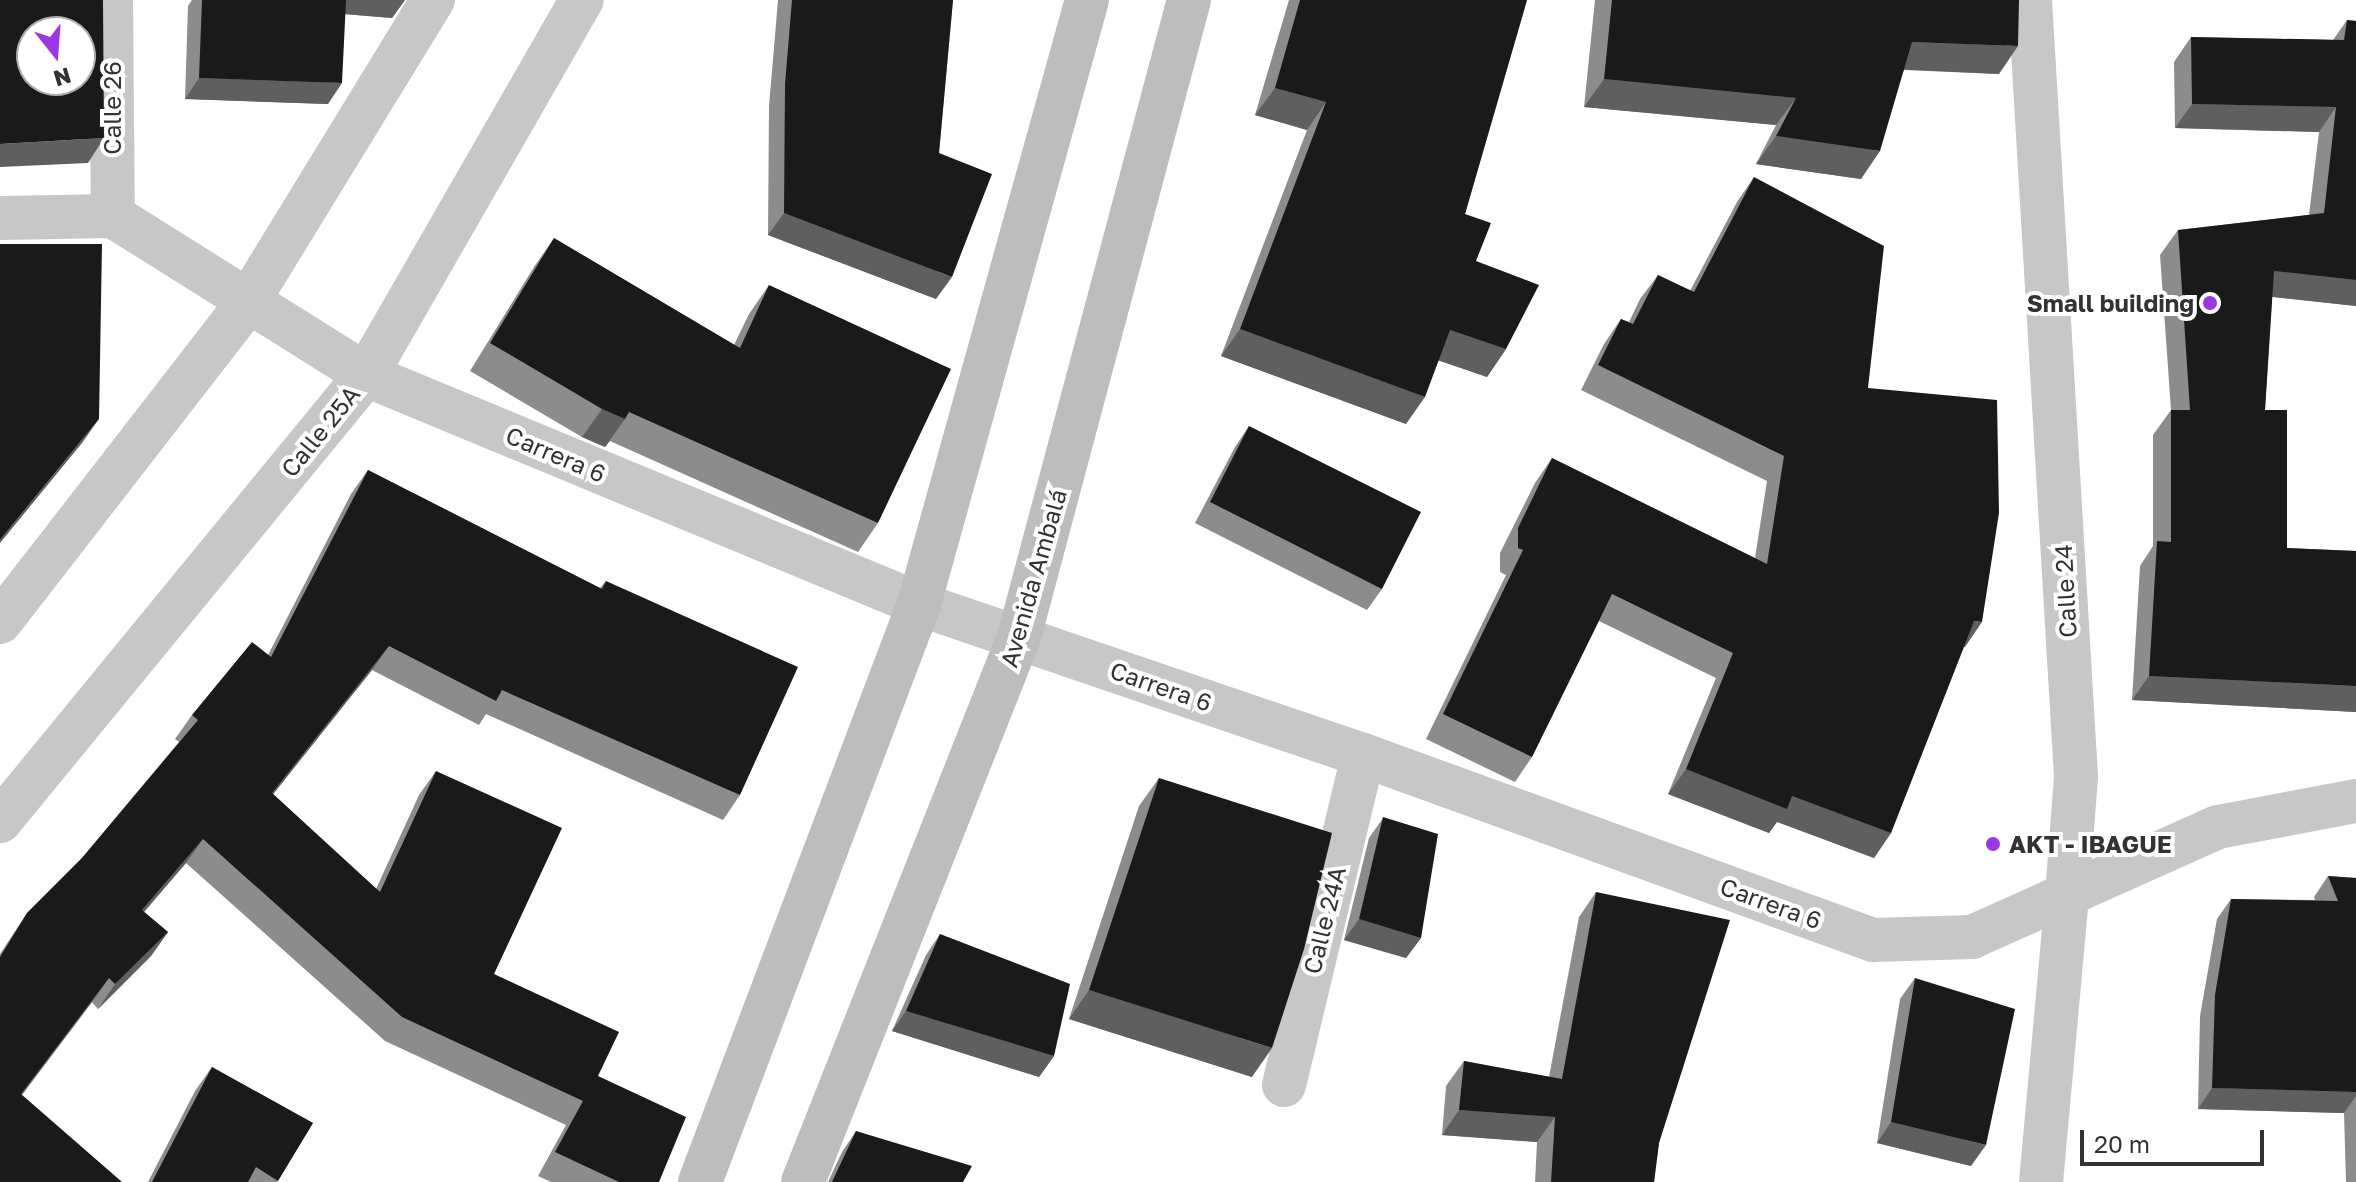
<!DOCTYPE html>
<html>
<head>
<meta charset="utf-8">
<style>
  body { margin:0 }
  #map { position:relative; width:2356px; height:1182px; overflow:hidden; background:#fff; font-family:"Golos Text",sans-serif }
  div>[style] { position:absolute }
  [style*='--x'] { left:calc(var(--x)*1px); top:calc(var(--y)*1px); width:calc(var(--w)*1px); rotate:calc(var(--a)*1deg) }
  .minor>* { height:44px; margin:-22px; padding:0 22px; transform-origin:22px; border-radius:22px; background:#c7c7c7 }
  .tertiary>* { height:44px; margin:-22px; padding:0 22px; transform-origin:22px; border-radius:22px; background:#c7c7c7 }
  .secondary>* { height:44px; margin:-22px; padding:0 22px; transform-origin:22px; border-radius:22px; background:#bdbdbd }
  .wall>* { inset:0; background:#8c8c8c }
  .shaded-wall>* { inset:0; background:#5f5f5f }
  .building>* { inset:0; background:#1a1a1a }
  .dots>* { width:22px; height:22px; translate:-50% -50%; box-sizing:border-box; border:4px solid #fff; border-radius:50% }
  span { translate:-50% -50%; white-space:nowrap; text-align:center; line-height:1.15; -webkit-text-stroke:8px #fff; paint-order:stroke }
  .street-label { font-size:24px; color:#333 }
  .poi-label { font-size:24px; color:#333; font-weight:700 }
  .right { translate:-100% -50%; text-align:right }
  .left { translate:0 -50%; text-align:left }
  .north { position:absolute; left:16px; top:16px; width:80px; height:80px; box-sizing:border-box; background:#fff; border:2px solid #adadad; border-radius:50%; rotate:163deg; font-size:22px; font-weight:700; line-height:32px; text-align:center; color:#333 }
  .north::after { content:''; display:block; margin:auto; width:28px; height:36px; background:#9d35e9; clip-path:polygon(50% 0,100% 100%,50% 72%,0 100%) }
  .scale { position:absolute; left:2080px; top:1130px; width:184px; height:36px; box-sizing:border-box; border:4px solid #333; border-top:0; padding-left:10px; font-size:24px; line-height:28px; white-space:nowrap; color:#333; -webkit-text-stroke:6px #fff; paint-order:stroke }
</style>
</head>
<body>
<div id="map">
  <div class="minor">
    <i style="--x:111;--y:0;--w:216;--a:89.5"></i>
    <i style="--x:2030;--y:0;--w:778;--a:86.61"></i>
    <i style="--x:0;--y:622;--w:403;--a:-52.2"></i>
    <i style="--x:247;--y:303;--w:356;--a:-58.5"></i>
    <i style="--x:0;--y:821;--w:577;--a:-50.63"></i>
    <i style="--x:366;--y:375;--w:433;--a:-60.1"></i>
    <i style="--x:1284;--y:1085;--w:339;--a:-76.5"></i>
    <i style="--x:2041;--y:1182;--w:287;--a:-84.8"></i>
  </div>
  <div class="tertiary">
    <i style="--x:0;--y:218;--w:113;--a:-1"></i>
    <i style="--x:113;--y:216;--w:299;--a:32.1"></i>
    <i style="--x:366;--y:375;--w:599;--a:22.49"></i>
    <i style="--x:919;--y:604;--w:469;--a:18.8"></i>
    <i style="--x:1363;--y:755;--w:543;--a:19.94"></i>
    <i style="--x:1873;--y:940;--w:99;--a:-1.7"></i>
    <i style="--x:1972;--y:937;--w:269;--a:-24.1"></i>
    <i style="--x:2218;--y:827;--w:140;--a:-10.7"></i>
    <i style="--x:2067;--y:896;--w:119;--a:-85.7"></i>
  </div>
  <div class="secondary">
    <i style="--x:700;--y:1182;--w:618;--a:-69.25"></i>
    <i style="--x:919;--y:604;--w:627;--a:-74.46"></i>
    <i style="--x:803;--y:1182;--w:586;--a:-68.38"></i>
    <i style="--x:1019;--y:637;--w:659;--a:-75.06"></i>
  </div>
  <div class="wall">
    <i style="clip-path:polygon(192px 0,405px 0,392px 18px,345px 14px,328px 104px,185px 99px,188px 6px)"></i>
    <i style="clip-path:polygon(778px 0,953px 0,939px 153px,936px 299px,768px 235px,769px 106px)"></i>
    <i style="clip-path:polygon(1289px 0,1527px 0,1465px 214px,1476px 261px,1506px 349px,1487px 377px,1439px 360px,1406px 424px,1221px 356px,1307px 130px,1255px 115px)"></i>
    <i style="clip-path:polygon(1595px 0,2019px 0,1999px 74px,1904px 70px,1861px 179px,1756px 164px,1776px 125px,1584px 107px)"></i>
    <i style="clip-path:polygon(2347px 20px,2356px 21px,2356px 306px,2272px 297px,2265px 410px,2287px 548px,2356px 551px,2356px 712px,2132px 700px,2140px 566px,2153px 546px,2153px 435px,2171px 410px,2160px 255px,2178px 230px,2309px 215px,2319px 132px,2175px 128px,2174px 62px,2191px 37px,2333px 40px)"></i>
    <i style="clip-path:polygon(1754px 177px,1868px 388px,1965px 647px,1964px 647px,1891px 833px,1874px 858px,1777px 822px,1769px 833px,1668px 794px,1716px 678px,1599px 621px,1532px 757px,1515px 782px,1426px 739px,1506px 575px,1500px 572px,1500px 553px,1535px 483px,1552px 458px,1755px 558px,1767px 481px,1581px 390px,1604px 344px,1621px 319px,1629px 322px,1640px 299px,1658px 275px,1690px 291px,1737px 202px)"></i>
    <i style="clip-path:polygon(554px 238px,734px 345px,749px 314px,769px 285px,878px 523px,858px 552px,610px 441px,605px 447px,582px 437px,470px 371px,534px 267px)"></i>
    <i style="clip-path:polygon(1249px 426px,1382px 589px,1367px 610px,1195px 523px,1235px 447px)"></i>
    <i style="clip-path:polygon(368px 470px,600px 588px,606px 581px,740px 795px,723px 820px,486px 714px,479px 725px,372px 670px,273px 794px,376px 889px,419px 795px,436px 771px,494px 974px,598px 1076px,659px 1182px,551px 1182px,538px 1176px,566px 1125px,385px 1041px,186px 863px,144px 912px,168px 932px,151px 956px,98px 1009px,92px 1002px,22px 1095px,0 1182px,0 954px,27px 913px,82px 858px,179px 742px,175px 739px,192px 715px,268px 655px,351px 494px)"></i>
    <i style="clip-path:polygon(1159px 778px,1252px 1077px,1069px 1019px,1139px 806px)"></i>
    <i style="clip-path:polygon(1383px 818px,1421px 938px,1406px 958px,1344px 940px,1369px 838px)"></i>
    <i style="clip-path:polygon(2328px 876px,2356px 878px,2356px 1182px,2346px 1182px,2344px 1113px,2198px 1109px,2200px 1016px,2217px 919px,2231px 899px,2315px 900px,2314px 897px)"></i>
    <i style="clip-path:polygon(1596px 892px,1659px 1143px,1654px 1182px,1535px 1182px,1537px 1142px,1442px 1135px,1446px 1086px,1464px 1061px,1549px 1077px,1579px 917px)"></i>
    <i style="clip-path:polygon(940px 934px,1054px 1056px,1039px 1077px,892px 1031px,926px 955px)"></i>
    <i style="clip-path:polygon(1915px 978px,1971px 1166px,1877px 1143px,1900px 999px)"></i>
    <i style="clip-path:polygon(212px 1067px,313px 1123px,277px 1182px,148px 1182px,195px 1091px)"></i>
    <i style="clip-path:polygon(856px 1131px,963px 1182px,828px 1182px,842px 1152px)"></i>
  </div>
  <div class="shaded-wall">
    <i style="clip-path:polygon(341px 0,405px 0,392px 18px,331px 13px)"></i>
    <i style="clip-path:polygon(1912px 42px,2018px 46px,1999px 74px,1893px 69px)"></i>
    <i style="clip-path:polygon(199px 78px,342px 83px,328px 104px,185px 99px)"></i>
    <i style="clip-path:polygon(1604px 79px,1796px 98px,1776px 125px,1584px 107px)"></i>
    <i style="clip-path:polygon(1275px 88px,1326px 102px,1307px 130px,1255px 115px)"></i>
    <i style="clip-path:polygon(2192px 104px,2336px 107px,2319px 132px,2175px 128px)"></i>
    <i style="clip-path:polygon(1776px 136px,1880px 151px,1861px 179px,1756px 164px)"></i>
    <i style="clip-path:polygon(104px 138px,88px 163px,0 167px,0 144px)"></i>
    <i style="clip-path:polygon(784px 213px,952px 277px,936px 299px,768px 235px)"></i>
    <i style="clip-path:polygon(2274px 271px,2356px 280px,2356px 306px,2256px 295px)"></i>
    <i style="clip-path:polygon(1240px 329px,1425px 397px,1406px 424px,1221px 356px)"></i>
    <i style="clip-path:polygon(1450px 330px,1506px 349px,1487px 377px,1431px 358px)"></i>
    <i style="clip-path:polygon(602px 409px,625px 419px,605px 447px,582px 437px)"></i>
    <i style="clip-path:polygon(99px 419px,82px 443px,0 543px,0 540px)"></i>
    <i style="clip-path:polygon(1974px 621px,1982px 622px,1965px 647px,1956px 646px)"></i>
    <i style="clip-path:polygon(389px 646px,372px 670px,255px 817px,272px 793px)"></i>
    <i style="clip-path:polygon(2149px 676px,2356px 686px,2356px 712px,2132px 700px)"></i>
    <i style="clip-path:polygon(1686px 769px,1792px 796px,1891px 833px,1874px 858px,1777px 822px,1769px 833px,1668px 794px)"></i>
    <i style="clip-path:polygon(203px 839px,186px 863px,125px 934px,142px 910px)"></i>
    <i style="clip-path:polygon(1359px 919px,1421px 938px,1406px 958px,1344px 940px)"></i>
    <i style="clip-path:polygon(168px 932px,151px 956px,98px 1009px,115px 984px)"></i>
    <i style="clip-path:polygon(109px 978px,92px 1002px,4px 1118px,21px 1094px)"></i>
    <i style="clip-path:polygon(1089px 990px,1272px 1048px,1252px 1077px,1069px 1019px)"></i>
    <i style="clip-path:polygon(906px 1011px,1054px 1056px,1039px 1077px,892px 1031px)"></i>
    <i style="clip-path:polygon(2212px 1088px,2356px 1092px,2356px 1096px,2344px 1113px,2198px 1109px)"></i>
    <i style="clip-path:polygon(1459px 1110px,1555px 1117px,1537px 1142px,1442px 1135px)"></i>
    <i style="clip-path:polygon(1891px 1122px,1986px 1145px,1971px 1166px,1877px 1143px)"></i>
  </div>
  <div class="building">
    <i style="clip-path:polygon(evenodd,0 0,103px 0,104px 138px,0 144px,0 0,32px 32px,80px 32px,80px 80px,32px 80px,32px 32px)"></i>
    <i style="clip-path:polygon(202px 0,346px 0,342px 83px,199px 78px)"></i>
    <i style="clip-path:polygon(792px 0,953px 0,939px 153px,992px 174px,952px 277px,784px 213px,785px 84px)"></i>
    <i style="clip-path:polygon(1300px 0,1527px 0,1465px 214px,1491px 223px,1476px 261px,1539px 285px,1506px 349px,1450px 330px,1425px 397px,1240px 329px,1326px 102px,1275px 88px)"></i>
    <i style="clip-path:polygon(1612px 0,2019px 0,2018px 46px,1912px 42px,1880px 151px,1776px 136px,1796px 98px,1604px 79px)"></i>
    <i style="clip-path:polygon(2347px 20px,2356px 21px,2356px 280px,2274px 271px,2265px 410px,2287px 410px,2287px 548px,2356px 551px,2356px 686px,2149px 676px,2157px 541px,2171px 542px,2171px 410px,2190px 410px,2178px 230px,2324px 213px,2336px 107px,2192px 104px,2191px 37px,2344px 40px)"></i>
    <i style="clip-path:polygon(1754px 177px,1884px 246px,1868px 388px,1997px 400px,1999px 513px,1982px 622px,1974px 621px,1891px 833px,1792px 796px,1787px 809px,1686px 769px,1733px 653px,1612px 594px,1532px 757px,1443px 714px,1523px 550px,1518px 548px,1518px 528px,1552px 458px,1767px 564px,1784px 456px,1598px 365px,1621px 319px,1633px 324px,1658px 275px,1694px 292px)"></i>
    <i style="clip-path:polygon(554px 238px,740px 348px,769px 285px,951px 369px,878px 523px,629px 412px,625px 419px,602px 409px,490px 343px)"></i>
    <i style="clip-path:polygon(0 244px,102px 244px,99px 419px,0 540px)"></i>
    <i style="clip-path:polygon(1249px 426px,1421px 512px,1382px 589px,1210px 502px)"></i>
    <i style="clip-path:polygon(368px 470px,602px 589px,606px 581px,798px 667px,740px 795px,502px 690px,496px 701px,389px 646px,272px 793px,380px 892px,436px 771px,562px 828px,494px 974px,619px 1032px,598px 1076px,686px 1117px,659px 1182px,619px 1182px,555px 1152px,583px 1101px,402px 1017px,203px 839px,142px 910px,168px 932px,115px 984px,109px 978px,21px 1094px,122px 1182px,0 1182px,0 957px,27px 913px,82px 858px,198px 720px,192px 715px,252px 642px,271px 657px)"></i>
    <i style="clip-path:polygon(1159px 778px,1332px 833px,1304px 949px,1272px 1048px,1089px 990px)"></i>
    <i style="clip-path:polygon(1383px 817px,1438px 834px,1421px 938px,1359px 919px)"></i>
    <i style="clip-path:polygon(2328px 876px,2356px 878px,2356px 1092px,2212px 1088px,2215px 995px,2231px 899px,2338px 901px)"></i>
    <i style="clip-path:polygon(1596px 892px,1730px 920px,1659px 1143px,1654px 1182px,1551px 1182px,1555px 1117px,1459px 1110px,1464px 1061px,1562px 1079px)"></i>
    <i style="clip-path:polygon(940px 934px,1070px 984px,1054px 1056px,906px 1011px)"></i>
    <i style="clip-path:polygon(1915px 978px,2015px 1009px,1986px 1145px,1891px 1122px)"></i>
    <i style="clip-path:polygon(212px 1067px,313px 1123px,278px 1181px,256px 1167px,248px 1182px,152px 1182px)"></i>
    <i style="clip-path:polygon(856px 1131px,972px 1166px,963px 1182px,832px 1182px)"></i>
  </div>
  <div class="dots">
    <i style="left:2210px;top:303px;background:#9d35e9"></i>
    <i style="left:1993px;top:844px;background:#9d35e9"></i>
  </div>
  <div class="street-label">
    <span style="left:112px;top:108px;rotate:-90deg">Calle 26</span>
    <span style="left:320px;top:431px;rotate:-51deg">Calle 25A</span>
    <span style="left:556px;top:454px;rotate:23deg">Carrera 6</span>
    <span style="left:1033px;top:578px;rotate:-74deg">Avenida Ambalá</span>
    <span style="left:2065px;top:591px;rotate:-93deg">Calle 24</span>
    <span style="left:1161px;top:686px;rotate:19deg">Carrera 6</span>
    <span style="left:1771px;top:903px;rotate:20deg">Carrera 6</span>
    <span style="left:1324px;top:920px;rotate:-76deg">Calle 24A</span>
  </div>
  <div class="poi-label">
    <span class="right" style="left:2194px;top:303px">Small building</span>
    <span class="left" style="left:2009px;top:844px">AKT - IBAGUE</span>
  </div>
  <div class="north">N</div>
  <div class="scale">20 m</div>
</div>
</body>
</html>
